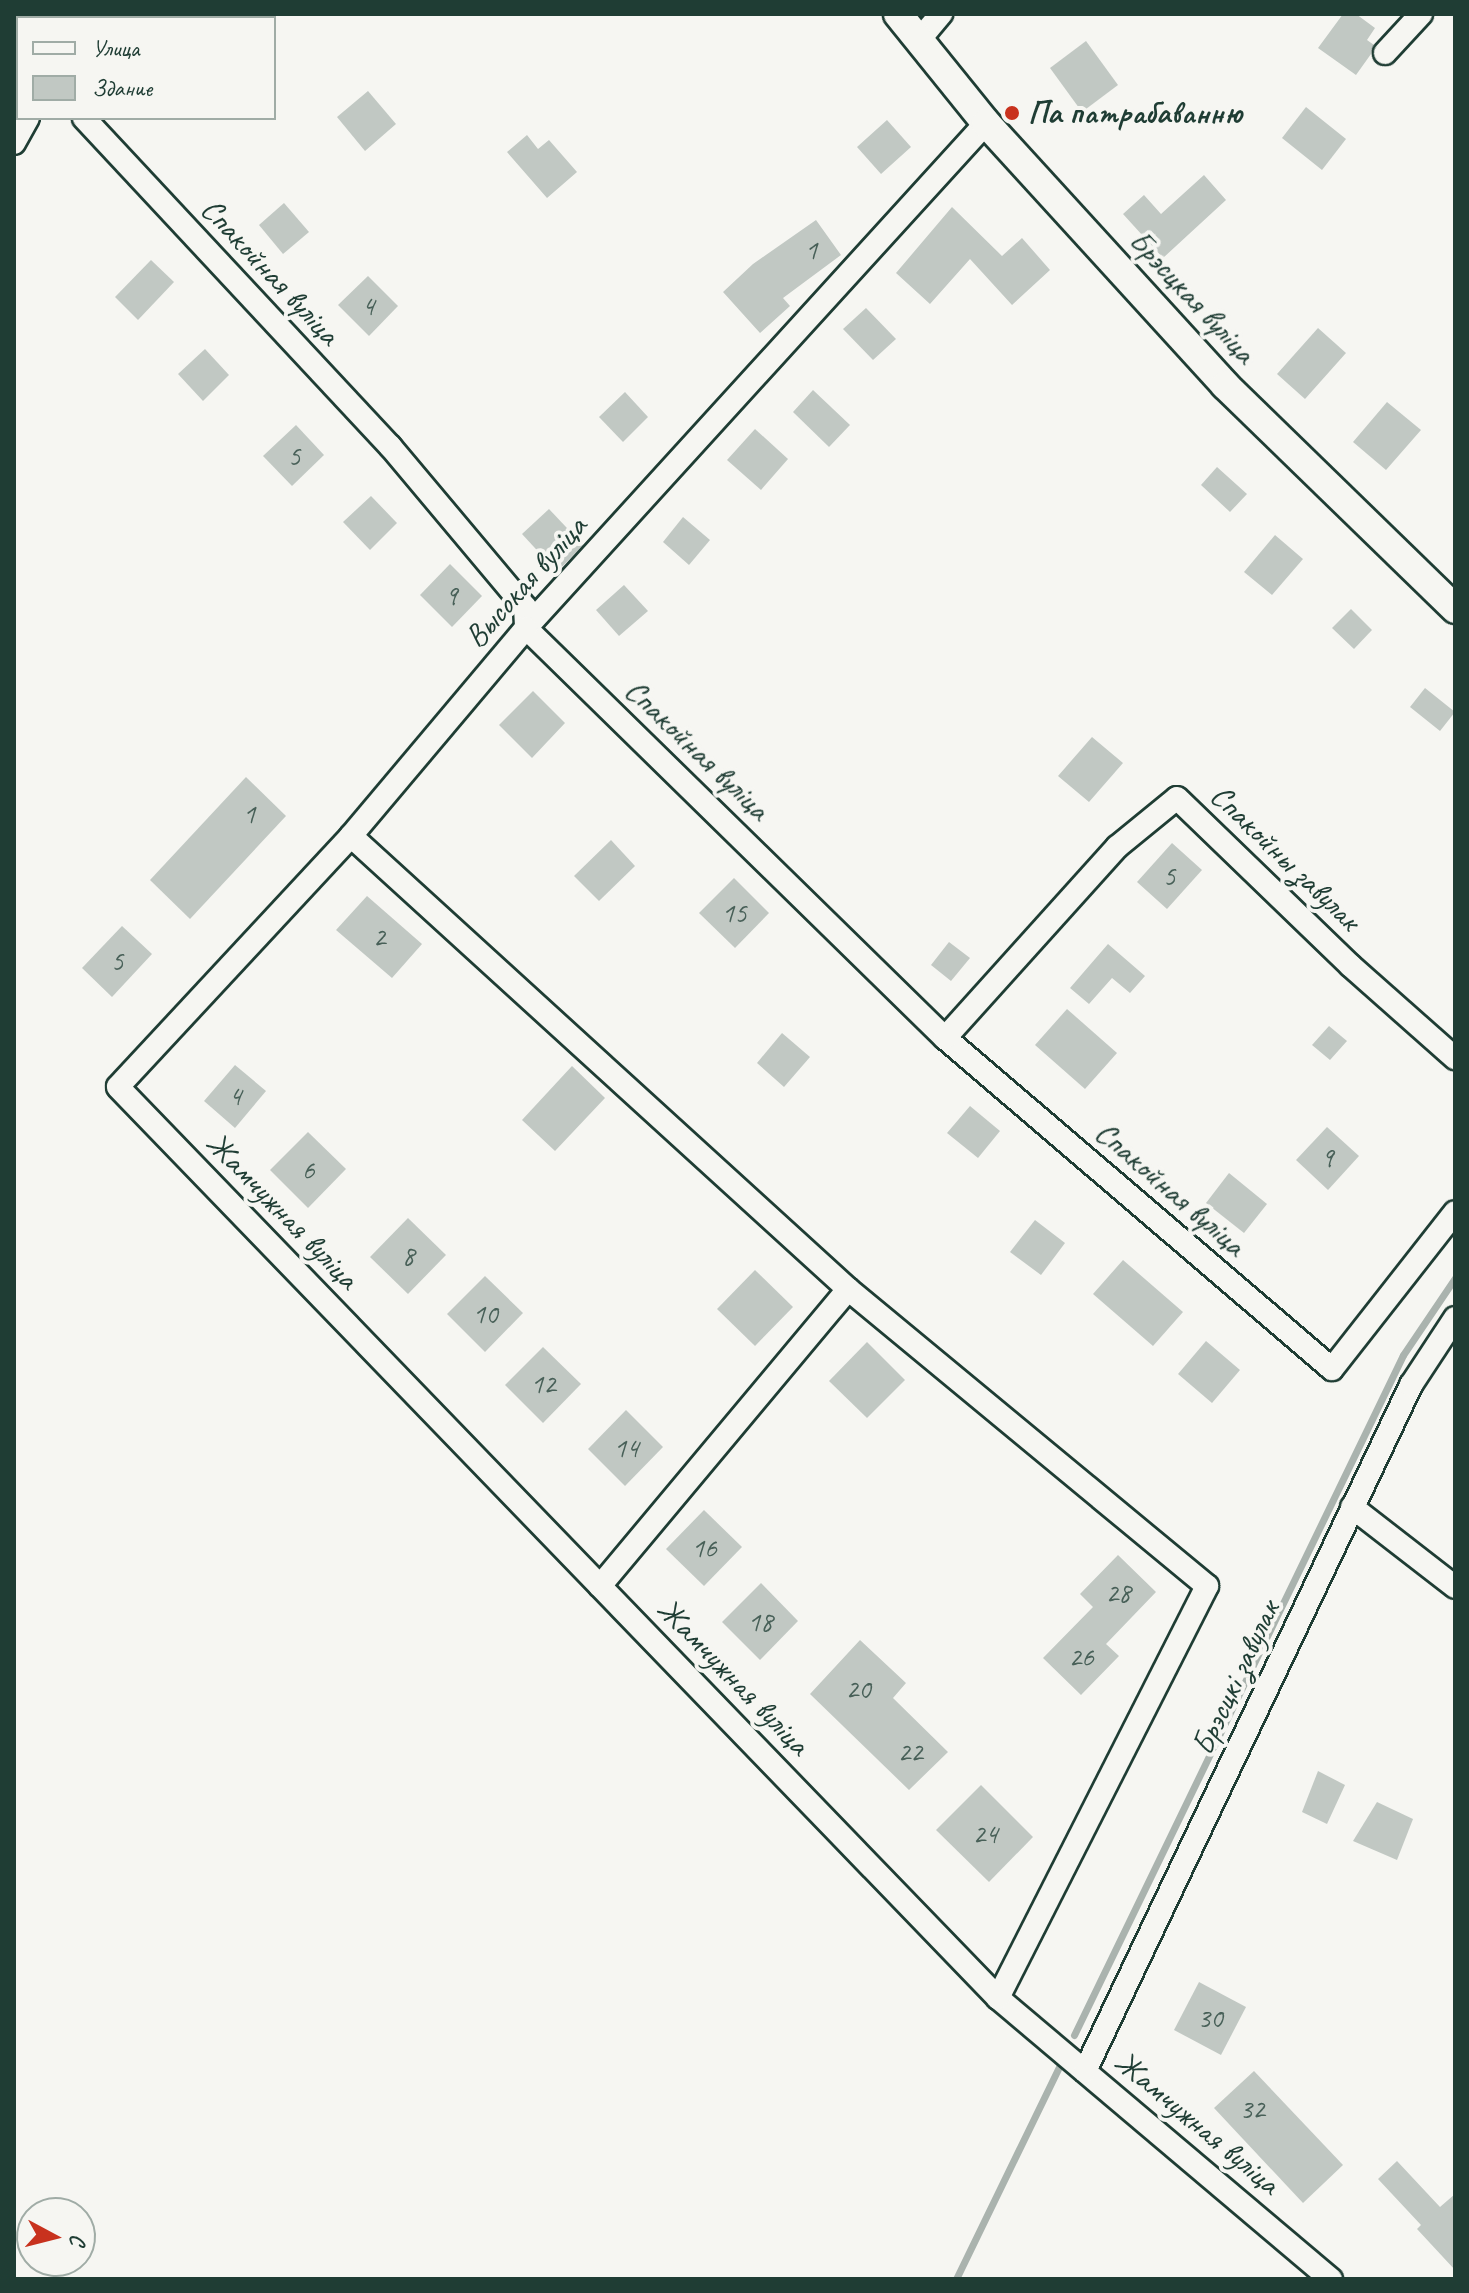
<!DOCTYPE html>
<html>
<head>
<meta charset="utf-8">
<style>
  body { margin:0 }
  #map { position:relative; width:1469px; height:2293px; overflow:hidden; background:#f6f6f2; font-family:Caveat,sans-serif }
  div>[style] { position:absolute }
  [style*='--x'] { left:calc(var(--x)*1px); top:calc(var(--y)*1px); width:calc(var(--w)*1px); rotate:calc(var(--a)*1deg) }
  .stream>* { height:7px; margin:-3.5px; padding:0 3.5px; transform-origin:3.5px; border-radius:3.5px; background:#aab3ae }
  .building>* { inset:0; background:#c1c8c3 }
  .roads { filter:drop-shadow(2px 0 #1f3d34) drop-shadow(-2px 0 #1f3d34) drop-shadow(0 2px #1f3d34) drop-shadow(0 -2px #1f3d34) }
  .minor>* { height:22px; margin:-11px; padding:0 11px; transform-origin:11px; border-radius:11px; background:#f6f6f2 }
  .tertiary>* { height:28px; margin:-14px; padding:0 14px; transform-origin:14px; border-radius:14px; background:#f6f6f2 }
  .dots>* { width:22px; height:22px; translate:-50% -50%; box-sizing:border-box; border:4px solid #f6f6f2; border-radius:50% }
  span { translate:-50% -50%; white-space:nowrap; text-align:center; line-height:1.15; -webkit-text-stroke:8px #f6f6f2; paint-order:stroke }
  .number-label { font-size:28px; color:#486058 }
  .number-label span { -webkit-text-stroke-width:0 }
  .poi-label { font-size:32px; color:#1f3d34; font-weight:700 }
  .left { translate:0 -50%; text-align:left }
  .street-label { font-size:32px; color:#1f3d34 }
  .frame { position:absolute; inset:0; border:16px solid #1f3d34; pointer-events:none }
  .legend { position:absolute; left:16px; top:16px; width:260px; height:104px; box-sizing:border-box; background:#f6f6f2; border:2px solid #a0aca6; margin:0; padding:10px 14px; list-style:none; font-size:24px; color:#1f3d34 }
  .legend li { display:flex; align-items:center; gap:16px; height:40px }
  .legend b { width:40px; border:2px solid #a0aca6 }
  .north { position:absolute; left:16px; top:2197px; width:80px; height:80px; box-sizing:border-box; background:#f6f6f2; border:2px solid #a0aca6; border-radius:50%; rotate:97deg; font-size:22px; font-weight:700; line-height:32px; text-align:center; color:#1f3d34 }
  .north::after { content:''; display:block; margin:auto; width:28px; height:36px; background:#c8321e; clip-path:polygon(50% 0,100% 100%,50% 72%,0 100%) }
</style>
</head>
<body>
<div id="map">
  <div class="stream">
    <i style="--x:1074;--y:2035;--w:755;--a:-64.18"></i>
    <i style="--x:1403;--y:1355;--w:93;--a:-56"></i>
    <i style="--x:956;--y:2279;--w:236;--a:-64.1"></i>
  </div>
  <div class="building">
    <i style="clip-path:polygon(1343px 14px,1356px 14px,1375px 28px,1367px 40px,1374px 45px,1371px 54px,1356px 75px,1318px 48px)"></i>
    <i style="clip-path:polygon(1086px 41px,1118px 85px,1082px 112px,1050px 68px)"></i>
    <i style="clip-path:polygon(368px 91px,396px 124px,365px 151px,337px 117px)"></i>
    <i style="clip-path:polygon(1306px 107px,1346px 139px,1322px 170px,1282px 138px)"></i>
    <i style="clip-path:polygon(887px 120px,911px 147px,881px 174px,857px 147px)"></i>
    <i style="clip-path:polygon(527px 135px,538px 149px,549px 140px,577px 172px,547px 198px,507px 152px)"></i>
    <i style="clip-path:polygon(1204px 175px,1226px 200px,1163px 258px,1123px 214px,1144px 195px,1161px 214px)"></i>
    <i style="clip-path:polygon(284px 203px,309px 232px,283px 254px,259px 225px)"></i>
    <i style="clip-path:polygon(952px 207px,1002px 256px,1022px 238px,1050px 270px,1012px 305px,970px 259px,930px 304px,896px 273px)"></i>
    <i style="clip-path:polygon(816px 220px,841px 255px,783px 298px,790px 306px,760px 333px,723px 292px,753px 264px)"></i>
    <i style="clip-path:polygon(151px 260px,174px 282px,138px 320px,115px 297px)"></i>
    <i style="clip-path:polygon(368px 276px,398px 306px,369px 336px,338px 305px)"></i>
    <i style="clip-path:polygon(866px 308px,896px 339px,873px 360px,843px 329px)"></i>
    <i style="clip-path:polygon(1318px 328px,1346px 353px,1305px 399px,1277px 374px)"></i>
    <i style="clip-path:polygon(205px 349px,229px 375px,203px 401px,178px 374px)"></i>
    <i style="clip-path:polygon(813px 390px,850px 425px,829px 447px,793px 412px)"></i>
    <i style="clip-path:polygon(625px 392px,648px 417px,623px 442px,599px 417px)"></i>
    <i style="clip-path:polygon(1387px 402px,1421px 430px,1386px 470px,1353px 442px)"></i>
    <i style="clip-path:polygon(296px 425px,324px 455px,292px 486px,263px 456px)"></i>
    <i style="clip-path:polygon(755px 429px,788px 459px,761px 490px,727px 460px)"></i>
    <i style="clip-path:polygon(1217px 467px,1247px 494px,1230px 512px,1201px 485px)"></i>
    <i style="clip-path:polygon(371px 496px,397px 523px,370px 550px,343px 522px)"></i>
    <i style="clip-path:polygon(549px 509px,583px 545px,557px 572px,522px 534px)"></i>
    <i style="clip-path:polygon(683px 517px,710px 540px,689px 565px,663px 542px)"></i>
    <i style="clip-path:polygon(1275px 535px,1303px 559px,1272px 595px,1244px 572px)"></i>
    <i style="clip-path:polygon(450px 564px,482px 596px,452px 627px,420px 595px)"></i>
    <i style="clip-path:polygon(624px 585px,648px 611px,619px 636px,596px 610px)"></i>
    <i style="clip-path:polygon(1351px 609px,1372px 630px,1354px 649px,1332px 628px)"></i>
    <i style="clip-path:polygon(1425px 688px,1455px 712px,1440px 731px,1410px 707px)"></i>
    <i style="clip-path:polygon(533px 691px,565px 723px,532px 758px,499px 725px)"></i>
    <i style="clip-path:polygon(1092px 737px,1123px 763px,1089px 802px,1058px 776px)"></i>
    <i style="clip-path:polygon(246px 777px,286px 816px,190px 919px,150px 880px)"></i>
    <i style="clip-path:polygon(611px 840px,635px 866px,599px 901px,574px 876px)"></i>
    <i style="clip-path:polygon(1172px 843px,1202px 870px,1167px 909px,1137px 882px)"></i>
    <i style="clip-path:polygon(734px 878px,769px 913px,735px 948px,699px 913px)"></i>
    <i style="clip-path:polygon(367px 896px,422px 944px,392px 978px,336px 930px)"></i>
    <i style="clip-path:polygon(122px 926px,152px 954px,112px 997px,82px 968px)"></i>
    <i style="clip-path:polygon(949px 942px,970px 958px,951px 981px,931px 965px)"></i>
    <i style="clip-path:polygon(1108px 944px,1145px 976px,1130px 993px,1112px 978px,1089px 1004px,1070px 988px)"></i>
    <i style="clip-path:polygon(1067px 1009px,1117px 1053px,1085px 1089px,1035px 1045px)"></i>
    <i style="clip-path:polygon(1329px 1026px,1347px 1041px,1330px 1060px,1312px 1045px)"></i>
    <i style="clip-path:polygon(782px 1033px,810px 1057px,784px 1087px,757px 1063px)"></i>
    <i style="clip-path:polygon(235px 1065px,266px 1091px,235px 1128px,204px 1101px)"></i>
    <i style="clip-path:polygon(572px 1066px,605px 1098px,555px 1151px,522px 1120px)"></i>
    <i style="clip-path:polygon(970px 1106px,1000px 1131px,978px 1158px,947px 1133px)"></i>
    <i style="clip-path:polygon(1327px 1127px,1359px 1156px,1328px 1190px,1296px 1160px)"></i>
    <i style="clip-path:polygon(308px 1132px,346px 1169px,308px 1208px,270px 1170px)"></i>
    <i style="clip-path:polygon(1229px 1173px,1267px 1204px,1244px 1233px,1206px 1203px)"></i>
    <i style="clip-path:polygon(408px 1218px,446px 1255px,408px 1294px,370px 1257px)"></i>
    <i style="clip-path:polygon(1035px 1220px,1065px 1243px,1041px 1275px,1010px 1252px)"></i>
    <i style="clip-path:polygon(1123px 1260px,1183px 1312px,1153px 1346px,1093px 1294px)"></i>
    <i style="clip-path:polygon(755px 1270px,793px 1307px,755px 1346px,717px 1309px)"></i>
    <i style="clip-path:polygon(485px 1276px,523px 1313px,485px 1352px,447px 1314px)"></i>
    <i style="clip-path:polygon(1206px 1341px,1240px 1370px,1212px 1403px,1178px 1374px)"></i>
    <i style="clip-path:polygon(867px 1342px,905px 1380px,867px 1418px,829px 1381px)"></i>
    <i style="clip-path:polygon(543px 1347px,581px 1384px,543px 1423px,505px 1385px)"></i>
    <i style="clip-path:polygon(626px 1410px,663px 1447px,625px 1486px,588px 1449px)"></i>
    <i style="clip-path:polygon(704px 1510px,742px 1547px,704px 1586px,666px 1549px)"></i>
    <i style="clip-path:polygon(1118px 1555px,1156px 1592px,1106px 1644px,1119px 1656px,1081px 1695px,1043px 1658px,1093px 1607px,1080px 1594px)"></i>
    <i style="clip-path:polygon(761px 1583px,798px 1621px,760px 1660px,722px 1622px)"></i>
    <i style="clip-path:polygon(860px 1640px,906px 1683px,893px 1698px,948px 1752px,909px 1790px,810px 1694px)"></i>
    <i style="clip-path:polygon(1318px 1771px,1345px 1785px,1327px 1824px,1302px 1812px)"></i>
    <i style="clip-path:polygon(981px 1785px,1033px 1837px,989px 1882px,936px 1830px)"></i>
    <i style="clip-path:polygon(1377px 1802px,1413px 1819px,1397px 1860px,1353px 1841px)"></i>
    <i style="clip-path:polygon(1199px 1982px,1246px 2007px,1221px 2055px,1174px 2030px)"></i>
    <i style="clip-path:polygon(1254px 2071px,1343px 2165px,1303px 2203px,1214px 2108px)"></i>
    <i style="clip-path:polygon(1397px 2161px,1440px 2207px,1455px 2194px,1455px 2270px,1417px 2229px,1421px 2225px,1378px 2179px)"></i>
  </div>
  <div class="roads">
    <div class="minor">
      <i style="--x:50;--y:18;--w:4;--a:-90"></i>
      <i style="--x:920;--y:39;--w:33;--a:-50"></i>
      <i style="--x:1385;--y:53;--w:53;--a:-47.3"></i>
      <i style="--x:84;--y:118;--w:449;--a:47"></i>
      <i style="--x:390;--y:446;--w:210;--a:50"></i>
      <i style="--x:525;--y:607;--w:21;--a:87"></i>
      <i style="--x:526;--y:628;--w:586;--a:44.38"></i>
      <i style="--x:945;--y:1038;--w:509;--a:40.54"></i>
      <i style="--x:1332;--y:1369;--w:199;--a:-51.9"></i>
      <i style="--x:986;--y:123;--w:683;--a:132.33"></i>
      <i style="--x:526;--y:628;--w:272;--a:130.1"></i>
      <i style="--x:351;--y:836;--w:342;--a:132.9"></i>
      <i style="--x:118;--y:1087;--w:1267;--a:45.99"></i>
      <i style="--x:998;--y:1998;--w:436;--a:40.2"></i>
      <i style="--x:14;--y:143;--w:29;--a:-61"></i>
      <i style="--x:351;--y:836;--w:672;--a:42.35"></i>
      <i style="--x:848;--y:1289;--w:466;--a:39.6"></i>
      <i style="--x:1207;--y:1586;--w:462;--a:116.9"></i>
      <i style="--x:945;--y:1038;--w:257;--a:-48"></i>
      <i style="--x:1117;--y:847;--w:77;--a:-39.2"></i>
      <i style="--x:1177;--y:798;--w:242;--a:44"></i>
      <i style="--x:1351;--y:966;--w:139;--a:41.5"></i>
      <i style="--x:1352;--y:1507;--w:130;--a:37.8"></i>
      <i style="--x:600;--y:1586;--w:387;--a:-50.1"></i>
      <i style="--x:1085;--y:2071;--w:760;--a:-64.58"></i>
      <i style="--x:1411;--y:1385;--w:80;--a:-56.7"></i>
    </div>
    <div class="tertiary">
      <i style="--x:898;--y:14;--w:140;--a:51.1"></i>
      <i style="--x:986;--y:123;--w:355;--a:47.6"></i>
      <i style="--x:1225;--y:385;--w:321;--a:44.2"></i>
    </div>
  </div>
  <div class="dots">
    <i style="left:1012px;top:113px;background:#c8321e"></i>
  </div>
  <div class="number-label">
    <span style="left:811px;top:250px">1</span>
    <span style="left:368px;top:306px">4</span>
    <span style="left:294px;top:456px">5</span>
    <span style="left:451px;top:596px">9</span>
    <span style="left:249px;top:814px">1</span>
    <span style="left:1169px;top:876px">5</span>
    <span style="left:734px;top:913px">15</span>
    <span style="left:379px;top:937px">2</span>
    <span style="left:117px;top:961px">5</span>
    <span style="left:235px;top:1096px">4</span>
    <span style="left:1327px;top:1158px">9</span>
    <span style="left:308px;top:1170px">6</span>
    <span style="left:408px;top:1256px">8</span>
    <span style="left:485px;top:1314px">10</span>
    <span style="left:543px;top:1384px">12</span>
    <span style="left:626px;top:1448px">14</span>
    <span style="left:704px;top:1548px">16</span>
    <span style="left:1118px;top:1593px">28</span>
    <span style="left:760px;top:1622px">18</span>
    <span style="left:1081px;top:1657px">26</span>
    <span style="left:858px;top:1689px">20</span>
    <span style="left:910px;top:1752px">22</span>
    <span style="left:985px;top:1834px">24</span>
    <span style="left:1210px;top:2018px">30</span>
    <span style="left:1252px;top:2109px">32</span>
  </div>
  <div class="poi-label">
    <span class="left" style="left:1028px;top:113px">Па патрабаванню</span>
  </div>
  <div class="street-label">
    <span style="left:270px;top:272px;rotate:47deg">Спакойная вуліца</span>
    <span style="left:1192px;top:297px;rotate:47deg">Брэсцкая вуліца</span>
    <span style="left:526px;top:582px;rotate:-48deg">Высокая вуліца</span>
    <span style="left:697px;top:750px;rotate:44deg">Спакойная вуліца</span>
    <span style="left:1285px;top:858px;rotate:44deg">Спакойны завулак</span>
    <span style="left:1170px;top:1189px;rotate:41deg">Спакойная вуліца</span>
    <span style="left:282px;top:1211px;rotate:46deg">Жамчужная вуліца</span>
    <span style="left:733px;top:1677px;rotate:46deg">Жамчужная вуліца</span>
    <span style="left:1236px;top:1678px;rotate:-65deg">Брэсцкі завулак</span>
    <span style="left:1197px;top:2123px;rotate:40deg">Жамчужная вуліца</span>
  </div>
  <div class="frame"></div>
  <ul class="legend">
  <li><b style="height:10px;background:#f6f6f2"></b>Улица</li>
  <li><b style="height:22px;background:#c1c8c3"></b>Здание</li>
  </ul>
  <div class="north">С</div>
</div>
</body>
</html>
